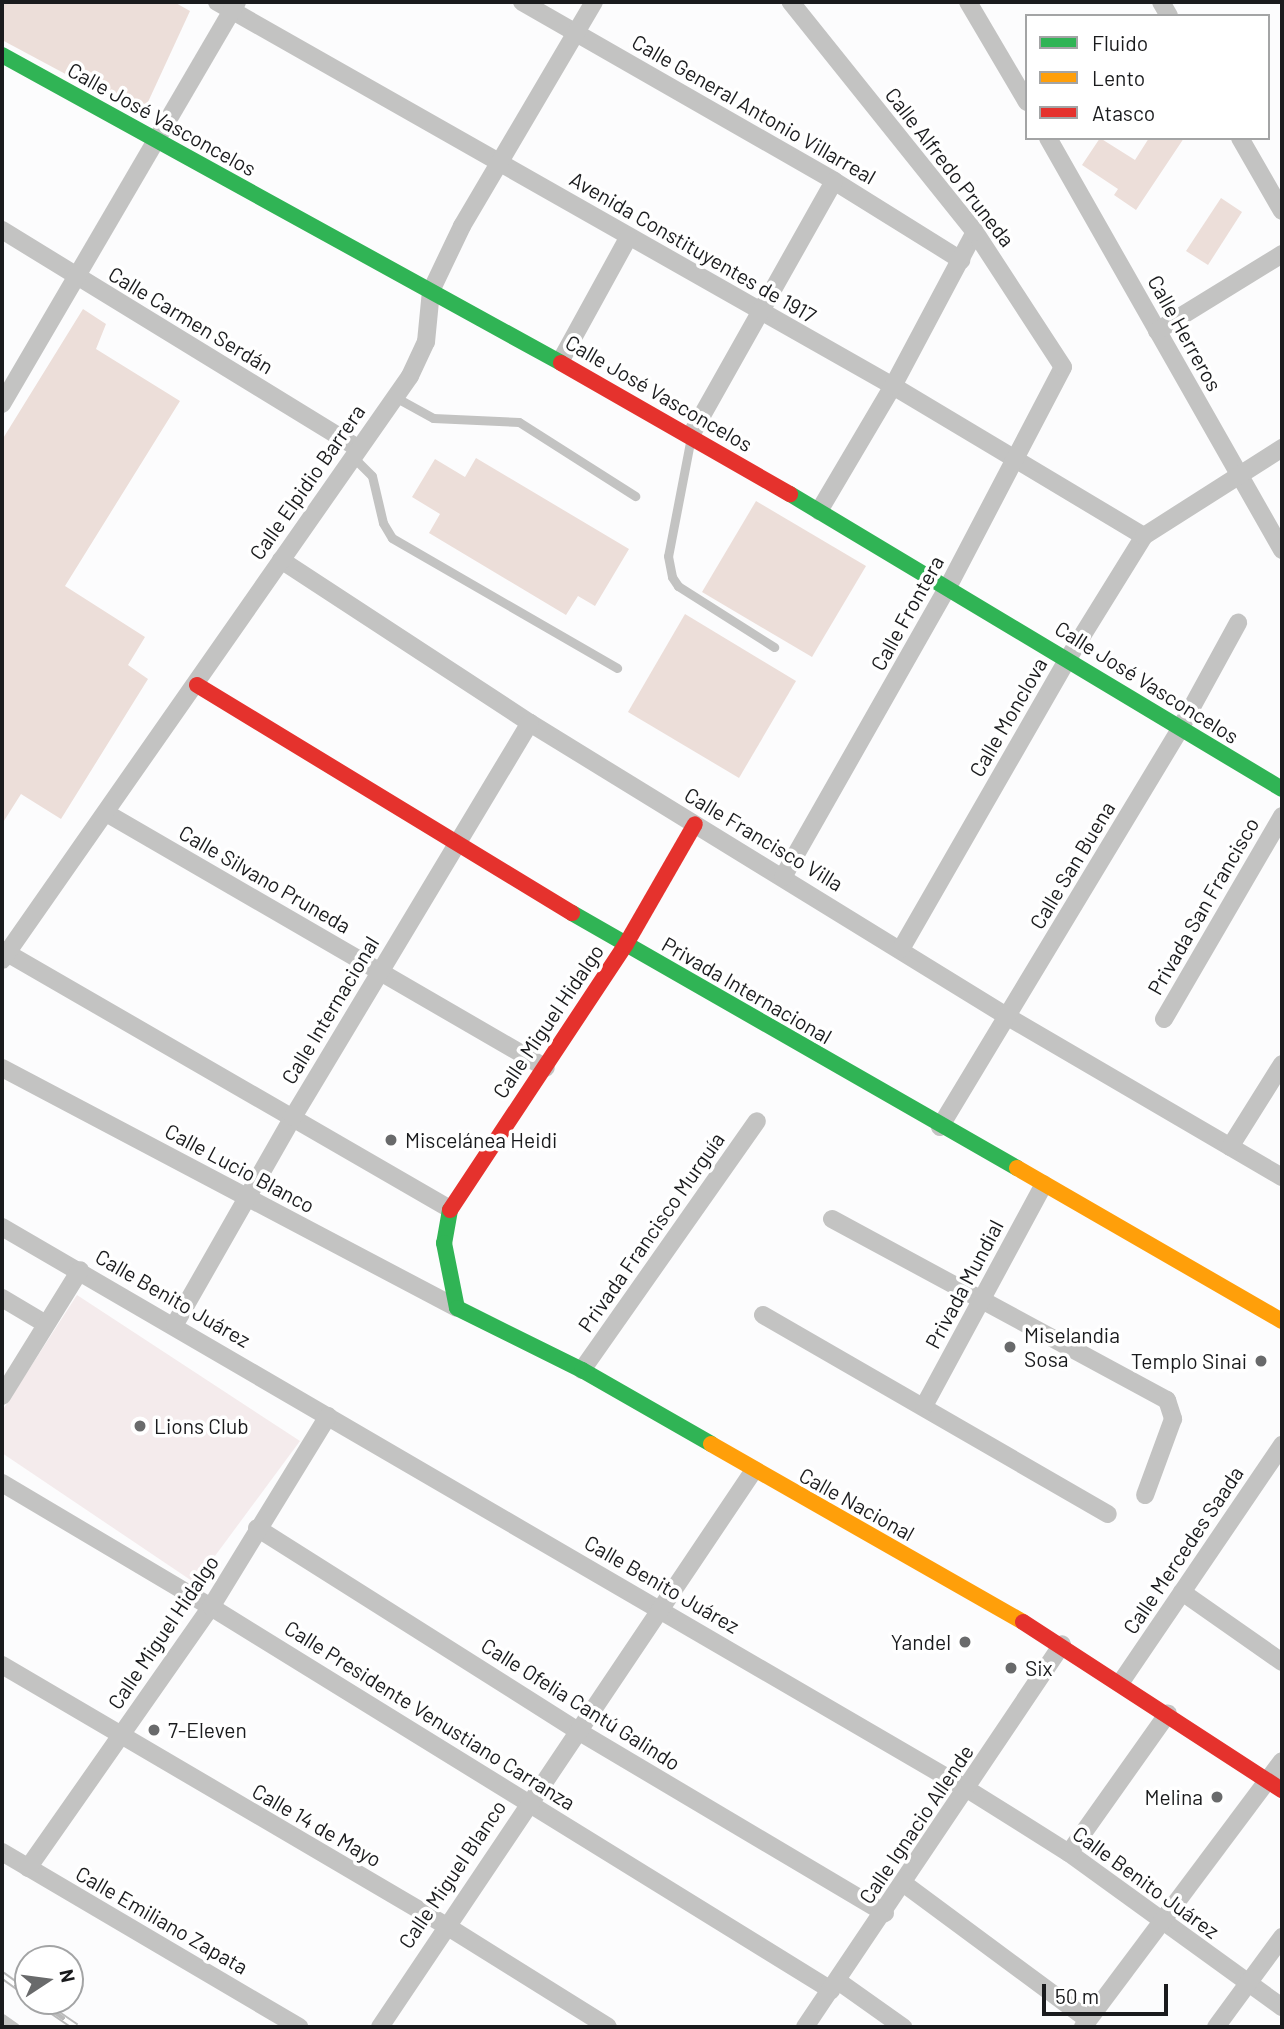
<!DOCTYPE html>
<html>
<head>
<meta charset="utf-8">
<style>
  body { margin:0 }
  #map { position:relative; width:1284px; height:2029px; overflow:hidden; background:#fcfcfd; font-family:Barlow,sans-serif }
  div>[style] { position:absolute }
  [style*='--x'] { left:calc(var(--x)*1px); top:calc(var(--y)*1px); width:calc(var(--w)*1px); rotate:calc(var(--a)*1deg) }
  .education>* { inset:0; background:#f4ebec }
  .building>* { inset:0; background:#ecded9 }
  .lane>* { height:9px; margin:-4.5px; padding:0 4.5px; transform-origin:4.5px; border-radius:4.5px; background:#c3c3c2 }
  .street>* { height:18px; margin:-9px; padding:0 9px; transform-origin:9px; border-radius:9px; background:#c3c3c2 }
  .fast>* { height:16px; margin:-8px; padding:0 8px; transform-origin:8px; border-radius:8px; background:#30b455 }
  .slow>* { height:16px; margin:-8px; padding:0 8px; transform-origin:8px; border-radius:8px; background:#ff9f0a }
  .jam>* { height:16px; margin:-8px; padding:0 8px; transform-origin:8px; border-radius:8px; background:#e5322d }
  .rail>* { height:8px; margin-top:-4px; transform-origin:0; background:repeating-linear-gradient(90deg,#fff 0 16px,#bababa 0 32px); box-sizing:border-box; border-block:2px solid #bababa }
  .dots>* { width:19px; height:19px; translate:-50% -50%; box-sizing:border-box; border:4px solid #fff; border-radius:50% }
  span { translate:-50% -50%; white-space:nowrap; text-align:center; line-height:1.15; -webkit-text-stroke:7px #fff; paint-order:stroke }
  .street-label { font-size:21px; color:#1a1b1d }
  .poi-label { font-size:21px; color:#1a1b1d }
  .left { translate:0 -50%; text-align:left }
  .right { translate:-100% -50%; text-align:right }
  .frame { position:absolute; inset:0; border:4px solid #1a1b1d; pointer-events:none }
  .legend { position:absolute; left:1025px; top:14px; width:245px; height:126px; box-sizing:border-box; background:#fff; border:2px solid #a3a4a5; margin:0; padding:9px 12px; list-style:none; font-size:21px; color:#1a1b1d }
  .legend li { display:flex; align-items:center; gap:14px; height:35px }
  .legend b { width:35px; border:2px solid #a3a4a5 }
  .north { position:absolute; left:14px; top:1945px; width:70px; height:70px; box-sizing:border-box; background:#fff; border:2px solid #a3a4a5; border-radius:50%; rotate:77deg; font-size:19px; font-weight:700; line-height:28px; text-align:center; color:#1a1b1d }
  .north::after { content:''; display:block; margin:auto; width:24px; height:32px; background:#696a6b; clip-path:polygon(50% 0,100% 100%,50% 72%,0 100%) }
  .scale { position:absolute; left:1042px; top:1984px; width:126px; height:32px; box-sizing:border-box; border:4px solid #1a1b1d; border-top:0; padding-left:9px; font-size:21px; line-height:24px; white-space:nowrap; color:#1a1b1d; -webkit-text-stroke:5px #fff; paint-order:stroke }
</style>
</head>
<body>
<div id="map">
  <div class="education">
    <i style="clip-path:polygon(77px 1295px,300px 1441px,195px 1583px,2px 1453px,2px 1411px)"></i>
  </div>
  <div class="building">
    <i style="clip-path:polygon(2px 2px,174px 2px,190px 11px,142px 115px,2px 40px)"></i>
    <i style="clip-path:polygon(1100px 138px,1135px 160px,1149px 138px,1184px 138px,1136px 210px,1114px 195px,1118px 189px,1082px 165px)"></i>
    <i style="clip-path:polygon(1221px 198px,1242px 212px,1208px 265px,1186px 251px)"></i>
    <i style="clip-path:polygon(83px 309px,106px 324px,96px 349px,180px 401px,65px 586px,145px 637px,128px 665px,148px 679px,61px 819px,21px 794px,2px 824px,2px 440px)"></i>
    <i style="clip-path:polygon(476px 458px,629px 549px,595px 606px,578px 596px,566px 615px,429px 533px,440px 514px,412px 497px,435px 459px,465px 477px)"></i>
    <i style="clip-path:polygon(756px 501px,866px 566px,812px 657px,702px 592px)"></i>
    <i style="clip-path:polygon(685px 614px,796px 681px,739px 778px,628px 712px)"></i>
  </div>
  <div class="lane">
    <i style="--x:395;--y:397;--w:43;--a:28.9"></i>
    <i style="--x:433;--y:418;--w:86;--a:2.7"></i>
    <i style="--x:519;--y:422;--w:138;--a:32.5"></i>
    <i style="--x:691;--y:437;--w:121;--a:100.9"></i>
    <i style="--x:668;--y:556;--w:21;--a:79"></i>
    <i style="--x:672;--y:577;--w:11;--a:56"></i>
    <i style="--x:678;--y:586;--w:114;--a:32.4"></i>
    <i style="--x:352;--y:456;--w:28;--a:45"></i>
    <i style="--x:372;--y:476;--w:48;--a:76.8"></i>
    <i style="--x:383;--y:523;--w:17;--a:59"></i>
    <i style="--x:392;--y:538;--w:260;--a:30"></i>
    <i style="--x:2;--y:2018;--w:16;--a:35"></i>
  </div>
  <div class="street">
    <i style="--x:217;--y:2;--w:777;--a:29.6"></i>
    <i style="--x:893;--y:386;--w:292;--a:30.9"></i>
    <i style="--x:522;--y:2;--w:360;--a:29.8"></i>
    <i style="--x:834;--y:181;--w:150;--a:31.9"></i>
    <i style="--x:968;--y:2;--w:116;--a:59.5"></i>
    <i style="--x:1161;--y:2;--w:16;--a:60"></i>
    <i style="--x:1048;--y:138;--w:474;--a:60.4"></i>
    <i style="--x:1240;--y:138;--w:84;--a:60.1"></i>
    <i style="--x:2;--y:230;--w:417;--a:31.5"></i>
    <i style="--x:1157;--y:331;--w:147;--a:-31.6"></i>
    <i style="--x:561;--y:360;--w:139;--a:-61.2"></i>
    <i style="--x:2;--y:404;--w:466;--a:-59.7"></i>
    <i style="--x:691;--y:435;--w:291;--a:-60.6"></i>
    <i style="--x:819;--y:511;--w:145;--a:-59.4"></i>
    <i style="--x:893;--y:386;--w:174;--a:-62"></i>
    <i style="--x:281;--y:560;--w:298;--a:33.2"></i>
    <i style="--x:530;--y:723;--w:561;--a:31.59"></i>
    <i style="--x:1008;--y:1017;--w:317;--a:30.3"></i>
    <i style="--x:108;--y:814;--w:506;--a:30.11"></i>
    <i style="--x:783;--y:877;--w:334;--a:-60.4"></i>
    <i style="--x:948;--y:587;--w:248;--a:-62.4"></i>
    <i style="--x:1063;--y:367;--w:161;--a:-123.1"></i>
    <i style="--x:975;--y:232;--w:295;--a:-128.7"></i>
    <i style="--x:901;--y:949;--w:337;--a:-60.1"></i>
    <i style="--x:1069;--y:657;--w:142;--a:-58.2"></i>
    <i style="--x:1144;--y:536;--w:164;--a:-32.5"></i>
    <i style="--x:2;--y:950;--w:517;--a:30.03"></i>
    <i style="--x:2;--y:960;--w:712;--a:-55.06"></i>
    <i style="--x:410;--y:376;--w:38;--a:-65"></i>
    <i style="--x:426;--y:342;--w:51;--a:-84.4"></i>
    <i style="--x:431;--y:291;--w:72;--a:-64.5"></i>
    <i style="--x:462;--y:226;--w:260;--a:-59.5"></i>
    <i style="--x:1164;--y:1019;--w:235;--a:-59.8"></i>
    <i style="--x:2;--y:1068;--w:514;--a:27.81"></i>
    <i style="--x:940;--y:1127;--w:467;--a:-58.9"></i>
    <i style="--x:1181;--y:727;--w:119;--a:-61.3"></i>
    <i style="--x:1230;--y:1147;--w:98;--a:-57.9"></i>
    <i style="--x:832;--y:1219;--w:381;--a:28.4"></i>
    <i style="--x:1167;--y:1400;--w:20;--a:72"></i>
    <i style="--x:1173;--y:1419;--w:81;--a:110.2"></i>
    <i style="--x:2;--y:1227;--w:1117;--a:30.22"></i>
    <i style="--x:967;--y:1789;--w:120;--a:32.1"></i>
    <i style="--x:1069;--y:1853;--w:263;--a:35.9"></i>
    <i style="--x:2;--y:1298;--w:49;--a:30.8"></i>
    <i style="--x:763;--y:1315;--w:398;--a:30"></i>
    <i style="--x:175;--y:1324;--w:238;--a:-60.3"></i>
    <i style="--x:293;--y:1117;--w:460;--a:-59"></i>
    <i style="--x:582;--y:1370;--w:304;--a:-54.9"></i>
    <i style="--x:2;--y:1396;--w:148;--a:-58.2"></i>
    <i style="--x:924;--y:1406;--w:252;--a:-61.6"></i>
    <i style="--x:2;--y:1483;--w:243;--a:30.7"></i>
    <i style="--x:211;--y:1607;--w:729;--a:31.71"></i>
    <i style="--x:257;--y:1528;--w:380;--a:32.3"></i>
    <i style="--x:578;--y:1731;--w:357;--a:30.7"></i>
    <i style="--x:1182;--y:1592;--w:122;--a:35"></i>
    <i style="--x:2;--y:1665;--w:514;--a:30.41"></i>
    <i style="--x:445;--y:1925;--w:192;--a:32"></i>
    <i style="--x:1121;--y:1682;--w:287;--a:-55.8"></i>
    <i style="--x:2;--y:1852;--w:345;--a:30.5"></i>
    <i style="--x:1069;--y:1853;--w:171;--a:-54.7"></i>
    <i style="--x:28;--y:1868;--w:319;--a:-55"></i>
    <i style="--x:211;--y:1607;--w:224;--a:-58.5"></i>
    <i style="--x:903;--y:1883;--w:230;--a:36.5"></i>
    <i style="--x:838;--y:1981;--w:80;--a:35.3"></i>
    <i style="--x:380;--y:2027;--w:671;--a:-56.12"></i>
    <i style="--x:805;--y:2027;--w:461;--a:-56.1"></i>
    <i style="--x:1083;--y:2027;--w:332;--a:-53.2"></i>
    <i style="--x:1216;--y:2027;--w:112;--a:-53.7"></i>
  </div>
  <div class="fast">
    <i style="--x:2;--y:55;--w:638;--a:28.85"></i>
    <i style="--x:790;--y:494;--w:574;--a:30.95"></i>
    <i style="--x:572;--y:913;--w:513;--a:29.81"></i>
    <i style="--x:450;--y:1210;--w:34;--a:100"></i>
    <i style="--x:444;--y:1243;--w:66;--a:78.7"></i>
    <i style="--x:457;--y:1308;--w:140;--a:26.4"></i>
    <i style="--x:582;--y:1370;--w:149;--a:29.8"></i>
  </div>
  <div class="slow">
    <i style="--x:1017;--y:1168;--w:306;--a:30"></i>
    <i style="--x:711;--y:1444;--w:359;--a:29.7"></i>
  </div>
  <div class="jam">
    <i style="--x:561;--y:363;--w:264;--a:29.8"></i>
    <i style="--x:197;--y:685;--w:439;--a:31.3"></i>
    <i style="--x:450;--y:1210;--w:319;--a:-56.5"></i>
    <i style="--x:626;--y:944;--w:138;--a:-60.1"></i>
    <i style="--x:1023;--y:1622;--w:309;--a:33"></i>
  </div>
  <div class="rail">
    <i style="--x:2;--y:1975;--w:32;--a:36"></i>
    <i style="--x:38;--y:2001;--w:46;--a:34.4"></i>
  </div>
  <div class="dots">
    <i style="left:391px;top:1140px;background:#696a6b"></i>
    <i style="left:1010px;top:1347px;background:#696a6b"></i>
    <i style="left:1261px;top:1361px;background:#696a6b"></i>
    <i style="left:140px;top:1426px;background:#696a6b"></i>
    <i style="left:965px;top:1642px;background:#696a6b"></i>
    <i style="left:1011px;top:1668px;background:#696a6b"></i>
    <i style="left:154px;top:1730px;background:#696a6b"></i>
    <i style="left:1217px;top:1797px;background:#696a6b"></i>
  </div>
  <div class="street-label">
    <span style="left:754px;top:109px;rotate:30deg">Calle General Antonio Villarreal</span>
    <span style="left:162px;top:119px;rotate:29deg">Calle José Vasconcelos</span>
    <span style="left:950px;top:167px;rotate:52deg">Calle Alfredo Pruneda</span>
    <span style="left:693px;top:247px;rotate:30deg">Avenida Constituyentes de 1917</span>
    <span style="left:191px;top:320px;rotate:31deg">Calle Carmen Serdán</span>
    <span style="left:1185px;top:333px;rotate:61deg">Calle Herreros</span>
    <span style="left:659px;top:393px;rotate:30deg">Calle José Vasconcelos</span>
    <span style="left:307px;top:482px;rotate:-55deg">Calle Elpidio Barrera</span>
    <span style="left:907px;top:613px;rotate:-61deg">Calle Frontera</span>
    <span style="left:1147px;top:682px;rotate:32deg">Calle José Vasconcelos</span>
    <span style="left:1008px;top:717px;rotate:-60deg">Calle Monclova</span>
    <span style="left:764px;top:839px;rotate:31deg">Calle Francisco Villa</span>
    <span style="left:1072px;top:865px;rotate:-59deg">Calle San Buena</span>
    <span style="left:265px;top:879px;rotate:30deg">Calle Silvano Pruneda</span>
    <span style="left:1203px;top:906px;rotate:-60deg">Privada San Francisco</span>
    <span style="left:747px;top:990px;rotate:30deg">Privada Internacional</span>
    <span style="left:330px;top:1010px;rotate:-59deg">Calle Internacional</span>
    <span style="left:548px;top:1021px;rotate:-56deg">Calle Miguel Hidalgo</span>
    <span style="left:240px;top:1168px;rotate:28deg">Calle Lucio Blanco</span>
    <span style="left:651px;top:1232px;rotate:-55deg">Privada Francisco Murguía</span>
    <span style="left:964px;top:1284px;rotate:-62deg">Privada Mundial</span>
    <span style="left:173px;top:1298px;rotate:30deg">Calle Benito Juárez</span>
    <span style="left:857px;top:1504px;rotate:29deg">Calle Nacional</span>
    <span style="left:1183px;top:1550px;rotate:-56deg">Calle Mercedes Saada</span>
    <span style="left:662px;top:1584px;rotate:30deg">Calle Benito Juárez</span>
    <span style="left:163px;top:1632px;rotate:-56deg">Calle Miguel Hidalgo</span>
    <span style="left:581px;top:1704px;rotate:32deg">Calle Ofelia Cantú Galindo</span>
    <span style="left:430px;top:1715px;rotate:32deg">Calle Presidente Venustiano Carranza</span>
    <span style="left:916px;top:1824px;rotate:-56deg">Calle Ignacio Allende</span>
    <span style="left:317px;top:1825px;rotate:30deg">Calle 14 de Mayo</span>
    <span style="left:452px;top:1874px;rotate:-56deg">Calle Miguel Blanco</span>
    <span style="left:1146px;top:1882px;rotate:36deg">Calle Benito Juárez</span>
    <span style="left:162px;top:1920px;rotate:30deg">Calle Emiliano Zapata</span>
  </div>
  <div class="poi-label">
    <span class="left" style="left:405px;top:1140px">Miscelánea Heidi</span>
    <span class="left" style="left:1024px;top:1347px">Miselandia<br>Sosa</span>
    <span class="right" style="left:1247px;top:1361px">Templo Sinai</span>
    <span class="left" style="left:154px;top:1426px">Lions Club</span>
    <span class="right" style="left:951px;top:1642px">Yandel</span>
    <span class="left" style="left:1025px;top:1668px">Six</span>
    <span class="left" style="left:168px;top:1730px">7-Eleven</span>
    <span class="right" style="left:1203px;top:1797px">Melina</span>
  </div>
  <div class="frame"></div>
  <ul class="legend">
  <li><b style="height:9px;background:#30b455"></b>Fluido</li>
  <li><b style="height:9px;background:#ff9f0a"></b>Lento</li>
  <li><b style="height:9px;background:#e5322d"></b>Atasco</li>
  </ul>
  <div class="north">N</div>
  <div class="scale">50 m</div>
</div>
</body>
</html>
